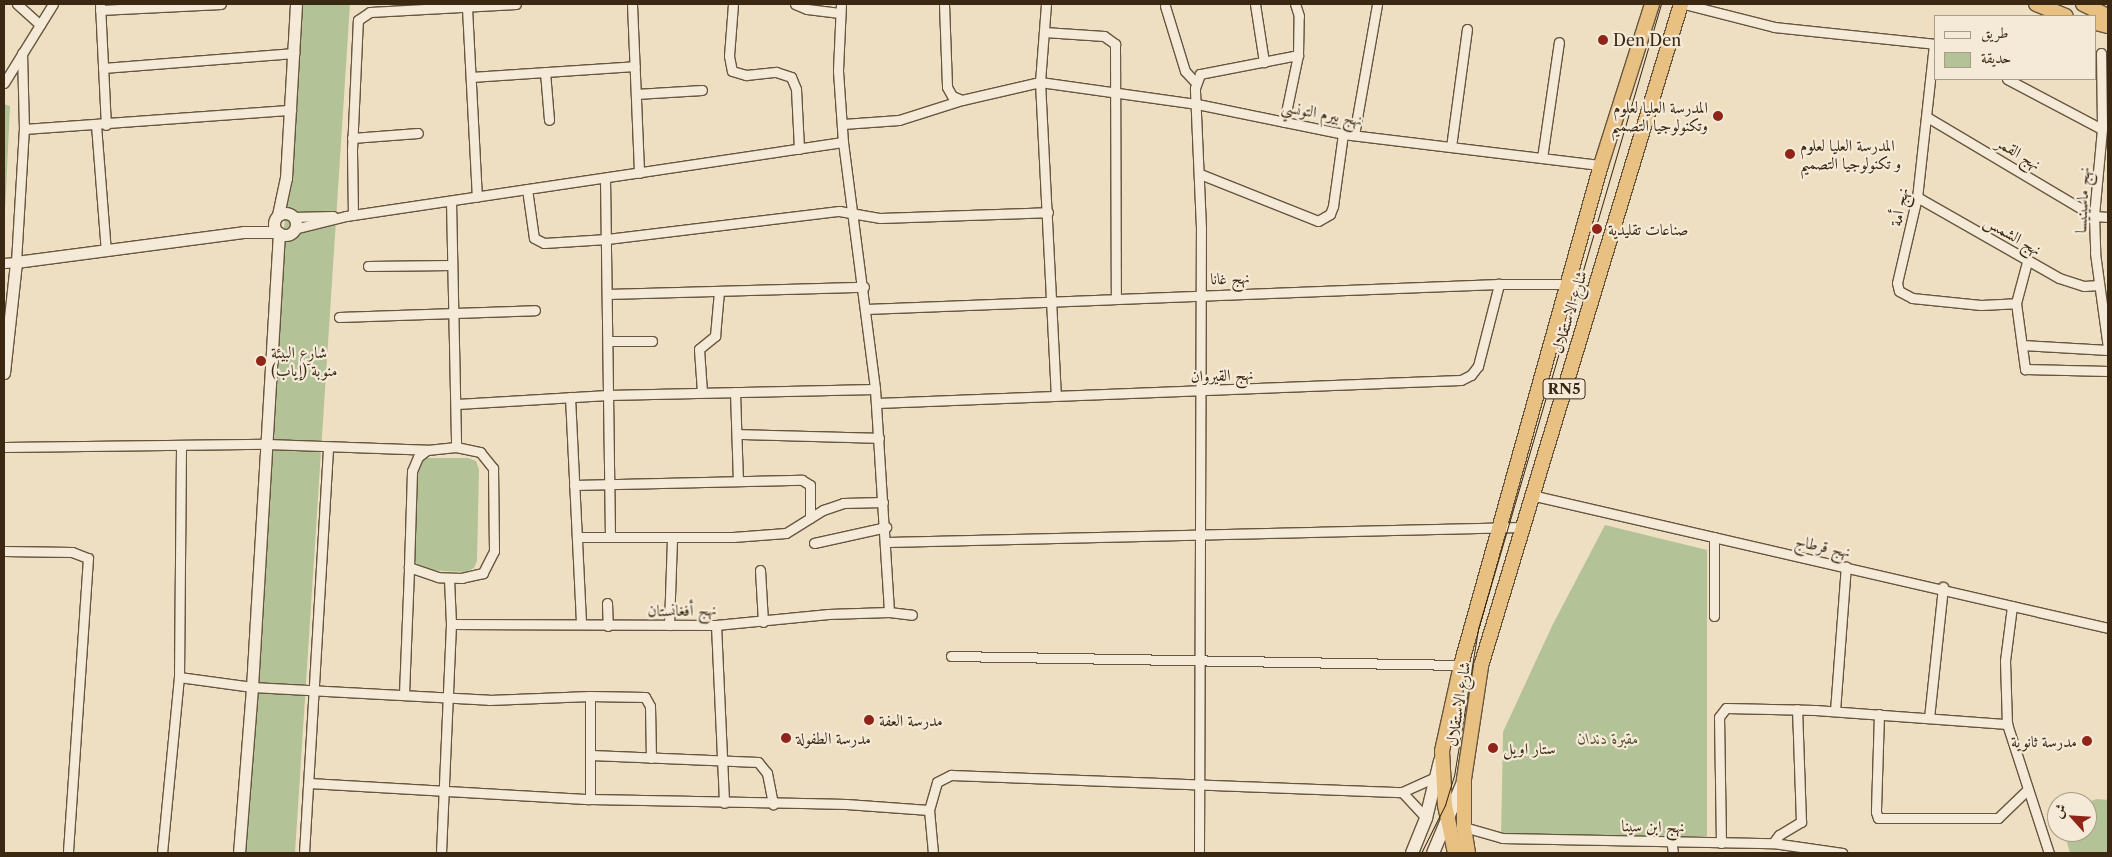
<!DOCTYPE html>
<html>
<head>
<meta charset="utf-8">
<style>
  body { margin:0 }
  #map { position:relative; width:2112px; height:857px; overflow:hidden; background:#efdfc2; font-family:"Libre Caslon Text",Amiri,serif }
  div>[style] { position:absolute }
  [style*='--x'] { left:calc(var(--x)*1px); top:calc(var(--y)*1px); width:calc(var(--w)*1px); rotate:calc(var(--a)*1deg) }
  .green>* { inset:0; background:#b4c397 }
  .roads { filter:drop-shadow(1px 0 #67563f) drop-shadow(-1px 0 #67563f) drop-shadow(0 1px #67563f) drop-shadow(0 -1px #67563f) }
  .minor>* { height:9px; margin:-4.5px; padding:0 4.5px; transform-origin:4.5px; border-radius:4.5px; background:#f5ead7 }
  .tertiary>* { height:11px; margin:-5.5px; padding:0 5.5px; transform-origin:5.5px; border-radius:5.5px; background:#f5ead7 }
  .tertiary>.ring { margin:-5.5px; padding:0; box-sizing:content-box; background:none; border:11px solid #f5ead7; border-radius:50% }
  .secondary>* { height:12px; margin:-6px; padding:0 6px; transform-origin:6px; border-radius:6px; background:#f5ead7 }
  .trunk>* { height:14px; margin:-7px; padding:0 7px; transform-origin:7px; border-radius:7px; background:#e8c081 }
  .tram>* { height:1px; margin:-0.5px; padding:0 0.5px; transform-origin:0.5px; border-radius:0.5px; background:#3a2813 }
  .dots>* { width:14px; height:14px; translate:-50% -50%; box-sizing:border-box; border:2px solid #f5ead7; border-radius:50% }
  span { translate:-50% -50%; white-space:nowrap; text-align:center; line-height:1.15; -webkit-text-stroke:4.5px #f5ead7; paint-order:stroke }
  .shield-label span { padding:1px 4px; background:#f5ead7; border:1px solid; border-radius:4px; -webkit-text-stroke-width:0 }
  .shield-label { font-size:15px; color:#3a2813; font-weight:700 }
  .poi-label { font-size:16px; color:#3a2813 }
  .left { translate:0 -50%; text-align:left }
  .right { translate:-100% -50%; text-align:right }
  .street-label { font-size:16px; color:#3a2813 }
  .park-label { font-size:16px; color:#584f34; font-style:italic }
  .frame { position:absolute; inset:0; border:5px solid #3a2813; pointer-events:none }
  .legend { position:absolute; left:1934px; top:15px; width:162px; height:65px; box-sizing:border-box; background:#f5ead7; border:1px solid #aa9c89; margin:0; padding:6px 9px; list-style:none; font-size:15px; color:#3a2813 }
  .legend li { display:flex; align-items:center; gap:10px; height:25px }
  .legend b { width:25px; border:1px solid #aa9c89 }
  .north { position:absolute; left:2047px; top:792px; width:50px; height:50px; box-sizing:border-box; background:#f5ead7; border:1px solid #aa9c89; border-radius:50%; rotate:296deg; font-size:14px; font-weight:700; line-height:20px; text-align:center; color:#3a2813 }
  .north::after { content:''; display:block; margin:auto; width:18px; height:22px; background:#8f2418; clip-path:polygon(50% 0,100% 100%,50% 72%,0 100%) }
</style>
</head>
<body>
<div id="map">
  <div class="green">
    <i style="clip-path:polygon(300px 4px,350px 4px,295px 853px,240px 853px)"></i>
    <i style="clip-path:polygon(4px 104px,10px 106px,4px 234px)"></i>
    <i style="clip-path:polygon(424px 458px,468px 458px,476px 461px,479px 469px,477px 561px,474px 568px,466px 572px,422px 570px,412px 558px,415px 470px)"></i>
    <i style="clip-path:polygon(1605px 525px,1707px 550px,1707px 836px,1501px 838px,1503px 732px,1552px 626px)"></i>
    <i style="clip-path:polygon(2097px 799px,2108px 800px,2108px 853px,2070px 853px,2064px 832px,2087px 832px,2087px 802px)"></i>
  </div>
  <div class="roads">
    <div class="minor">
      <i style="--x:17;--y:4;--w:31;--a:42"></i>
      <i style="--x:100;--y:4;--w:121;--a:87.2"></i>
      <i style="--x:632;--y:4;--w:169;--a:87.6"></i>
      <i style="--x:733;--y:4;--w:52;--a:94.4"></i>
      <i style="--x:729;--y:56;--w:15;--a:79"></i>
      <i style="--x:732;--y:71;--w:15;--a:16"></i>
      <i style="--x:746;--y:75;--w:30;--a:-6"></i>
      <i style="--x:776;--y:72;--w:16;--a:18"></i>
      <i style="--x:791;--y:77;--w:13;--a:67"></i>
      <i style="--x:796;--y:89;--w:60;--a:87.1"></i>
      <i style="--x:795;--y:4;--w:13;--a:23"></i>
      <i style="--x:807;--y:9;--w:33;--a:7"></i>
      <i style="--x:841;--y:4;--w:67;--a:92.6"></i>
      <i style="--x:838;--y:71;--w:71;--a:86"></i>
      <i style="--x:843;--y:142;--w:249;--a:82.6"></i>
      <i style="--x:875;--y:389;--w:223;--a:86.4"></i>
      <i style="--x:944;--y:4;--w:83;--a:87.9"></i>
      <i style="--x:947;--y:87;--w:10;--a:61"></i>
      <i style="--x:952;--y:96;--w:11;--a:22"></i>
      <i style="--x:1046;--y:4;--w:78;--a:94.4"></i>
      <i style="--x:1040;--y:82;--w:313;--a:87.1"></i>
      <i style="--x:1255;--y:4;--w:59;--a:81.2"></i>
      <i style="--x:1684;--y:4;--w:93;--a:14.3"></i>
      <i style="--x:1774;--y:27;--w:163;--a:6"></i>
      <i style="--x:1165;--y:6;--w:68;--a:72.9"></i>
      <i style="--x:1185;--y:71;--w:16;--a:47"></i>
      <i style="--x:467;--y:8;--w:189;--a:87"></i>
      <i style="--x:100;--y:10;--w:121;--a:-2.8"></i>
      <i style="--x:1044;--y:32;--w:60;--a:3.8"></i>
      <i style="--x:1104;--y:36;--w:14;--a:36"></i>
      <i style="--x:1115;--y:44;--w:254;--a:89.8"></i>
      <i style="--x:1934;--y:44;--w:154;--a:96.3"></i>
      <i style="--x:1917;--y:197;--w:88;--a:103.1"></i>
      <i style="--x:1897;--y:283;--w:8;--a:76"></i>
      <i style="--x:1899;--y:291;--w:15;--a:28"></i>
      <i style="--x:1912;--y:298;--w:69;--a:5.8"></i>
      <i style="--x:1981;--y:305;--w:35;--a:-3"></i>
      <i style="--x:2016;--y:303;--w:42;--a:-75"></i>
      <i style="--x:2101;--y:53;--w:76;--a:89.2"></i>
      <i style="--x:2102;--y:129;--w:87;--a:95.3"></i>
      <i style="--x:2094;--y:216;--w:37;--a:88"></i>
      <i style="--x:2095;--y:253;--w:96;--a:82.2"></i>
      <i style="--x:103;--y:68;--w:192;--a:-4.5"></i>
      <i style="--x:545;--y:72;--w:48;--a:85.2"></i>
      <i style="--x:471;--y:77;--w:164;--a:-3.8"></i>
      <i style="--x:2007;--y:79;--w:107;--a:27.8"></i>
      <i style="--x:4;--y:83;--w:93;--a:-58.2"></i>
      <i style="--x:636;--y:94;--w:66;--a:-3.5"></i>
      <i style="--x:1927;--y:117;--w:194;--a:30.7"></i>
      <i style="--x:2094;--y:216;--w:14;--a:4"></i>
      <i style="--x:1284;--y:122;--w:68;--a:-78.2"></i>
      <i style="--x:1298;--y:55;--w:39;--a:-89"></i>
      <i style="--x:1299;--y:16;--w:13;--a:-108"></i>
      <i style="--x:843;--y:124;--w:56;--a:-4.1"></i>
      <i style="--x:899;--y:120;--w:66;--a:-17.6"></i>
      <i style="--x:962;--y:100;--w:80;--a:-13"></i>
      <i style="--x:1040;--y:82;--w:159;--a:8"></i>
      <i style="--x:1197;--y:104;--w:149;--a:11.6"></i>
      <i style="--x:1343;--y:134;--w:260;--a:6.9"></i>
      <i style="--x:96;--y:125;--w:126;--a:85.5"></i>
      <i style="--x:24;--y:129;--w:268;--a:-4.1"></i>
      <i style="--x:1354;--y:135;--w:133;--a:-80"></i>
      <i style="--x:352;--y:138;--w:66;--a:-4.3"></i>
      <i style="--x:1451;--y:147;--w:119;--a:-82.3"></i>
      <i style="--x:1542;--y:158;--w:117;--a:-81.7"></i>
      <i style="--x:1200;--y:174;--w:127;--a:21.7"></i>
      <i style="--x:1318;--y:221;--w:14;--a:-30"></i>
      <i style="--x:1330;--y:214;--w:9;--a:-69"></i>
      <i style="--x:1333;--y:206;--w:73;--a:-82.1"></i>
      <i style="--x:605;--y:178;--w:359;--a:89.2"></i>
      <i style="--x:527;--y:189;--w:49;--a:81.9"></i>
      <i style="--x:534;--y:238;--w:11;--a:27"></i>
      <i style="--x:544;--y:243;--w:63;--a:-3.6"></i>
      <i style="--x:607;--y:239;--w:234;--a:-6.9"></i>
      <i style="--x:839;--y:211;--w:42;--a:9.7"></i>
      <i style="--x:880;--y:218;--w:168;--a:-2"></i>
      <i style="--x:1917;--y:197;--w:163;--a:29.7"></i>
      <i style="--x:2059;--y:278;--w:26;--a:18"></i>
      <i style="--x:2084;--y:286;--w:15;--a:-4"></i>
      <i style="--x:451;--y:201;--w:246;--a:88.8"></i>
      <i style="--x:353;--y:215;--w:65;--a:-90.9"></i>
      <i style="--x:352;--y:150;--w:130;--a:-87.4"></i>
      <i style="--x:358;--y:20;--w:14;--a:-34"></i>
      <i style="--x:370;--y:12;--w:146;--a:-3.1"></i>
      <i style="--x:293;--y:217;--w:40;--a:-1.4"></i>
      <i style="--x:294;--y:229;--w:54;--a:-14"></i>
      <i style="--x:346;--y:216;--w:502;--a:-8.47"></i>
      <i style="--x:4;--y:263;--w:12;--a:-5"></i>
      <i style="--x:16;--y:262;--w:133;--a:-86.6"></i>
      <i style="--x:24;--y:129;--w:76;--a:-91.5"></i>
      <i style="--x:368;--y:266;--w:84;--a:-0.7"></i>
      <i style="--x:607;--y:294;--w:257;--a:-1.6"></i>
      <i style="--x:2016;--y:303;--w:67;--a:82.2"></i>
      <i style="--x:2025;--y:369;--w:83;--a:1.4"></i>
      <i style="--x:866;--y:309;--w:633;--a:-2.26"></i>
      <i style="--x:1499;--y:284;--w:68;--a:0"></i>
      <i style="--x:1567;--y:284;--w:29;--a:20"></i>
      <i style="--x:339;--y:317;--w:196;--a:-2"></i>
      <i style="--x:608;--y:341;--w:44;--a:0"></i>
      <i style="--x:2022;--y:345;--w:86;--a:3.3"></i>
      <i style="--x:702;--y:392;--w:43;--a:-94"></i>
      <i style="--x:699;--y:349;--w:21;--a:-39"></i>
      <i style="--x:715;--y:336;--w:45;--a:-84.9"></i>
      <i style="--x:735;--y:392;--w:89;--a:88.1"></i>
      <i style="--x:570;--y:397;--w:227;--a:87.2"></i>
      <i style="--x:877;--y:403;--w:584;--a:-2.26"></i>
      <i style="--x:1461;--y:380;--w:11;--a:-27"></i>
      <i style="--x:1471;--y:375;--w:11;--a:-52"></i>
      <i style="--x:1478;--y:366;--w:85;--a:-75.6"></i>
      <i style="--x:457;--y:404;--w:151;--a:-3.4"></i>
      <i style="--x:608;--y:395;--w:267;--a:-1.3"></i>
      <i style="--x:738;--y:434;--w:141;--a:1.6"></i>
      <i style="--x:4;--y:447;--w:263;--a:-0.7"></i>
      <i style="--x:267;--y:444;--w:160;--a:2.1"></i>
      <i style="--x:456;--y:447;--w:25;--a:12"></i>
      <i style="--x:480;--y:452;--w:21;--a:51"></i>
      <i style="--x:493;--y:468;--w:83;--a:89.3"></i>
      <i style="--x:494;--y:551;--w:25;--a:117"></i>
      <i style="--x:483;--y:573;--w:22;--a:167"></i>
      <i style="--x:462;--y:578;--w:24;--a:-178"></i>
      <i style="--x:438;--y:577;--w:31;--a:-161"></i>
      <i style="--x:409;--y:567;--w:96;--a:-88.2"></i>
      <i style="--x:412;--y:471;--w:15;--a:-67"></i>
      <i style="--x:418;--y:457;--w:11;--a:-38"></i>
      <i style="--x:427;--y:450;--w:29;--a:-6"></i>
      <i style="--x:574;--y:485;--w:228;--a:-1.3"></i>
      <i style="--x:802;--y:480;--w:9;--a:32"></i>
      <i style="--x:810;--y:485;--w:33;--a:90"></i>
      <i style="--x:1531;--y:495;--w:592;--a:12.98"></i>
      <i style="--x:578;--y:537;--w:155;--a:0"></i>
      <i style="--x:733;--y:537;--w:53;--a:-4.3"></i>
      <i style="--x:786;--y:533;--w:44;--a:-31.9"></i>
      <i style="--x:823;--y:510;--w:21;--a:-19"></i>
      <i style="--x:843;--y:503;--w:40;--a:-1.4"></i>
      <i style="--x:887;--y:542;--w:634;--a:-1.36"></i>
      <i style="--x:814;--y:543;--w:74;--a:-12.5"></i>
      <i style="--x:4;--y:551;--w:68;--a:0.8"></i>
      <i style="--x:72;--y:552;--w:17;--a:21"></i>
      <i style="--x:88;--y:558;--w:296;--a:93.9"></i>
      <i style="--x:760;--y:570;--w:52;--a:86.7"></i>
      <i style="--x:607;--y:603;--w:23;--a:88"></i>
      <i style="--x:2012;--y:606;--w:55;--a:97.3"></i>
      <i style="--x:2005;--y:661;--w:63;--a:88.2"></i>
      <i style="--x:2007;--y:724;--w:136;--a:72"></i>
      <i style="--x:1714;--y:616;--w:79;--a:-90"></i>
      <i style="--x:451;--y:624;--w:265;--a:0.2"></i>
      <i style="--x:716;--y:625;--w:113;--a:-5.6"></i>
      <i style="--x:828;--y:614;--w:61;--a:-1.9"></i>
      <i style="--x:889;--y:612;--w:23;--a:7"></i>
      <i style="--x:669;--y:625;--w:87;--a:-88"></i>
      <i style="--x:716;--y:625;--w:178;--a:87.4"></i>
      <i style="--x:951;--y:656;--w:510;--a:1.01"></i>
      <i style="--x:179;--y:677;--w:74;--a:7.8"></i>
      <i style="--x:252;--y:687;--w:237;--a:3.1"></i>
      <i style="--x:489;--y:700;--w:101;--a:-2.3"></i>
      <i style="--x:590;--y:696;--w:55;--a:1"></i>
      <i style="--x:645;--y:697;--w:10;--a:61"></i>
      <i style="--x:650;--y:706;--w:52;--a:88.9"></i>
      <i style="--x:404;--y:694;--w:127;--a:-87.7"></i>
      <i style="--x:1835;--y:711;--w:145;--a:-85.7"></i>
      <i style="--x:1879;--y:714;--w:98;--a:91.8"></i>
      <i style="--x:1876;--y:812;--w:6;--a:72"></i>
      <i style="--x:1878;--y:818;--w:120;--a:0"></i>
      <i style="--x:1998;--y:818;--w:40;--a:-44"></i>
      <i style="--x:1929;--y:718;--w:132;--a:-83.9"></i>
      <i style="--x:591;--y:755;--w:167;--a:2.4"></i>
      <i style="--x:758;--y:762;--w:14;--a:51"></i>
      <i style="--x:767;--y:773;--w:32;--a:79"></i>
      <i style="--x:309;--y:783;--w:281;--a:3.3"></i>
      <i style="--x:590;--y:799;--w:256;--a:1.1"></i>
      <i style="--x:846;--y:804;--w:83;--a:4.1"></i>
      <i style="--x:1402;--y:792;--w:35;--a:47"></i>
      <i style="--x:590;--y:799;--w:103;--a:-90"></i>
      <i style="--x:1464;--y:827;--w:40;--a:16"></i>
      <i style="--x:1502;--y:838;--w:271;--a:1.1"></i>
      <i style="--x:1773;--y:843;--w:70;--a:8.2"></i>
      <i style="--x:1671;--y:840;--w:13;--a:81"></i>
      <i style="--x:1721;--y:843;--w:126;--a:-90.9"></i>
      <i style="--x:1719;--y:717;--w:11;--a:-52"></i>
      <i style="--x:1726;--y:708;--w:89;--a:1.3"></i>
      <i style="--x:1815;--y:710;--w:193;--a:4.2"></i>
      <i style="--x:1773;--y:843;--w:10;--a:-53"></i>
      <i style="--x:1779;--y:835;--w:26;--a:-31"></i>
      <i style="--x:1801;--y:822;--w:113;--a:-92"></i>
      <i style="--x:162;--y:853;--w:177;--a:-84.5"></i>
      <i style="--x:179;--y:677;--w:232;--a:-89.5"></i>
      <i style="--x:304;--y:853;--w:407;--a:-86.6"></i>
      <i style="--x:441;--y:853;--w:229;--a:-87.5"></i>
      <i style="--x:451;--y:624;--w:46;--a:-92.5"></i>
      <i style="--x:933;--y:853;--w:43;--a:-95.3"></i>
      <i style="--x:929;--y:810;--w:29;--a:-74"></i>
      <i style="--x:937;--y:782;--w:16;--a:-27"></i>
      <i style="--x:951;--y:775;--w:451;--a:2.2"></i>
      <i style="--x:1402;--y:792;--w:37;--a:-24"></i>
      <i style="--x:1199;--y:853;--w:625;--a:-89.82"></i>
      <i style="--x:1201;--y:228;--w:140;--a:-92.5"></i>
      <i style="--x:1195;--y:88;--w:15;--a:-70"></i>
      <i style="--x:1200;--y:74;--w:100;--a:-11"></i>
    </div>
    <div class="tertiary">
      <i class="ring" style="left:274px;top:213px;width:11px;height:11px"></i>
      <i style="--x:278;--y:215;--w:38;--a:-78"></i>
      <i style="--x:286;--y:178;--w:174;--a:-86.7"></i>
      <i style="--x:4;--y:373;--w:112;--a:-83.8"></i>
      <i style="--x:16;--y:262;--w:229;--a:-7.5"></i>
      <i style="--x:243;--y:232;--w:34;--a:0"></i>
      <i style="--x:239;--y:853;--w:167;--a:-85.5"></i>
      <i style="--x:252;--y:687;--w:455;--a:-86.6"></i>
    </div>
    <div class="secondary">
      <i style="--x:1412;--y:853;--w:38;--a:-68"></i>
      <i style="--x:1426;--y:818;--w:59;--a:-76.2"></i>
      <i style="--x:1433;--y:853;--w:77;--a:-67.1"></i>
    </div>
    <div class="trunk">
      <i style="--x:2036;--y:4;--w:32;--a:22"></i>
      <i style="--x:2083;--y:4;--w:28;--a:26"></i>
      <i style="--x:2096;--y:23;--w:12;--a:14"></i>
      <i style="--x:1455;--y:853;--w:49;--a:-101.8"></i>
      <i style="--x:1445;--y:805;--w:54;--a:-93.2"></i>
      <i style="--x:1442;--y:751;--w:88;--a:-77.5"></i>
      <i style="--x:1461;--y:665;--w:519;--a:-74.36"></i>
      <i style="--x:1601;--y:165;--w:169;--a:-72.4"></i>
      <i style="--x:1468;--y:853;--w:26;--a:-99"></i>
      <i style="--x:1464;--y:827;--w:48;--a:-90"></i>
      <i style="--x:1464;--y:779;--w:114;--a:-81.4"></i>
      <i style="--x:1481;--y:666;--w:692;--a:-73.19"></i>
    </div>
  </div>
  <div class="tram">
    <i style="--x:1421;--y:853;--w:54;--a:-63.4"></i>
    <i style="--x:1445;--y:805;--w:30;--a:-73"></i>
    <i style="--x:1454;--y:776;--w:149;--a:-80.7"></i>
    <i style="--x:1478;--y:629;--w:651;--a:-73.68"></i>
  </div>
  <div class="dots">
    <i style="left:1603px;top:40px;background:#8f2418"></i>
    <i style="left:1718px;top:116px;background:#8f2418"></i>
    <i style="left:1790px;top:154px;background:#8f2418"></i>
    <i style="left:1597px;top:229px;background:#8f2418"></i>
    <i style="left:261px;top:361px;background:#8f2418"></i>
    <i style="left:869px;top:720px;background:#8f2418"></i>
    <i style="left:786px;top:738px;background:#8f2418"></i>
    <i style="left:2087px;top:741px;background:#8f2418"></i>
    <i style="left:1493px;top:748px;background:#8f2418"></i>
  </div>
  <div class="shield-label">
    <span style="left:1564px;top:389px">RN5</span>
  </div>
  <div class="poi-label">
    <span class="left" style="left:1613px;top:40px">Den Den</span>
    <span class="right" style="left:1708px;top:116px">المدرسة العليا لعلوم<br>وتكنولوجيا التصميم</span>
    <span class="left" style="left:1800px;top:154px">المدرسة العليا لعلوم<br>و تكنولوجيا التصميم</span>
    <span class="left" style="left:1608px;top:229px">صناعات تقليدية</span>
    <span class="left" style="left:271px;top:361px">شارع البيئة<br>منوبة (إياب)</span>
    <span class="left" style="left:879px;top:720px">مدرسة العفة</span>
    <span class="left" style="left:796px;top:738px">مدرسة الطفولة</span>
    <span class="right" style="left:2077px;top:741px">مدرسة ثانوية</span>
    <span class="left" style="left:1503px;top:748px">ستار اويل</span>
  </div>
  <div class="street-label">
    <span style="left:1322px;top:113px;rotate:10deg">نهج بيرم التونسي</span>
    <span style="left:2019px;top:153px;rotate:31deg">نهج القمر</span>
    <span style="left:2082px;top:200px;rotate:-87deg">نهج ماسينيسا</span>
    <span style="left:1899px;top:207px;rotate:-79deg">نهج أمة</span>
    <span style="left:2013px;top:235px;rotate:30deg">نهج الشمس</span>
    <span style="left:1230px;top:278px;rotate:-2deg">نهج غانا</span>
    <span style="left:1569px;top:312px;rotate:-73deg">شارع الاستقلال</span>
    <span style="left:1222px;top:375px;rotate:-2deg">نهج القيروان</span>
    <span style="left:1823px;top:546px;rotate:12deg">نهج قرطاج</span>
    <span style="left:682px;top:610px;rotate:-1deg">نهج أفغانستان</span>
    <span style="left:1458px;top:704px;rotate:-81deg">شارع الاستقلال</span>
    <span style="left:1653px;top:826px;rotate:1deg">نهج ابن سينا</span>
  </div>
  <div class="park-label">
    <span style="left:1608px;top:738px">مقبرة دندان</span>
  </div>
  <div class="frame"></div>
  <ul class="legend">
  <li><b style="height:6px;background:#f5ead7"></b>طريق</li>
  <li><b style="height:14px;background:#b4c397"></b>حديقة</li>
  </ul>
  <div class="north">ش</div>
</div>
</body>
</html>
